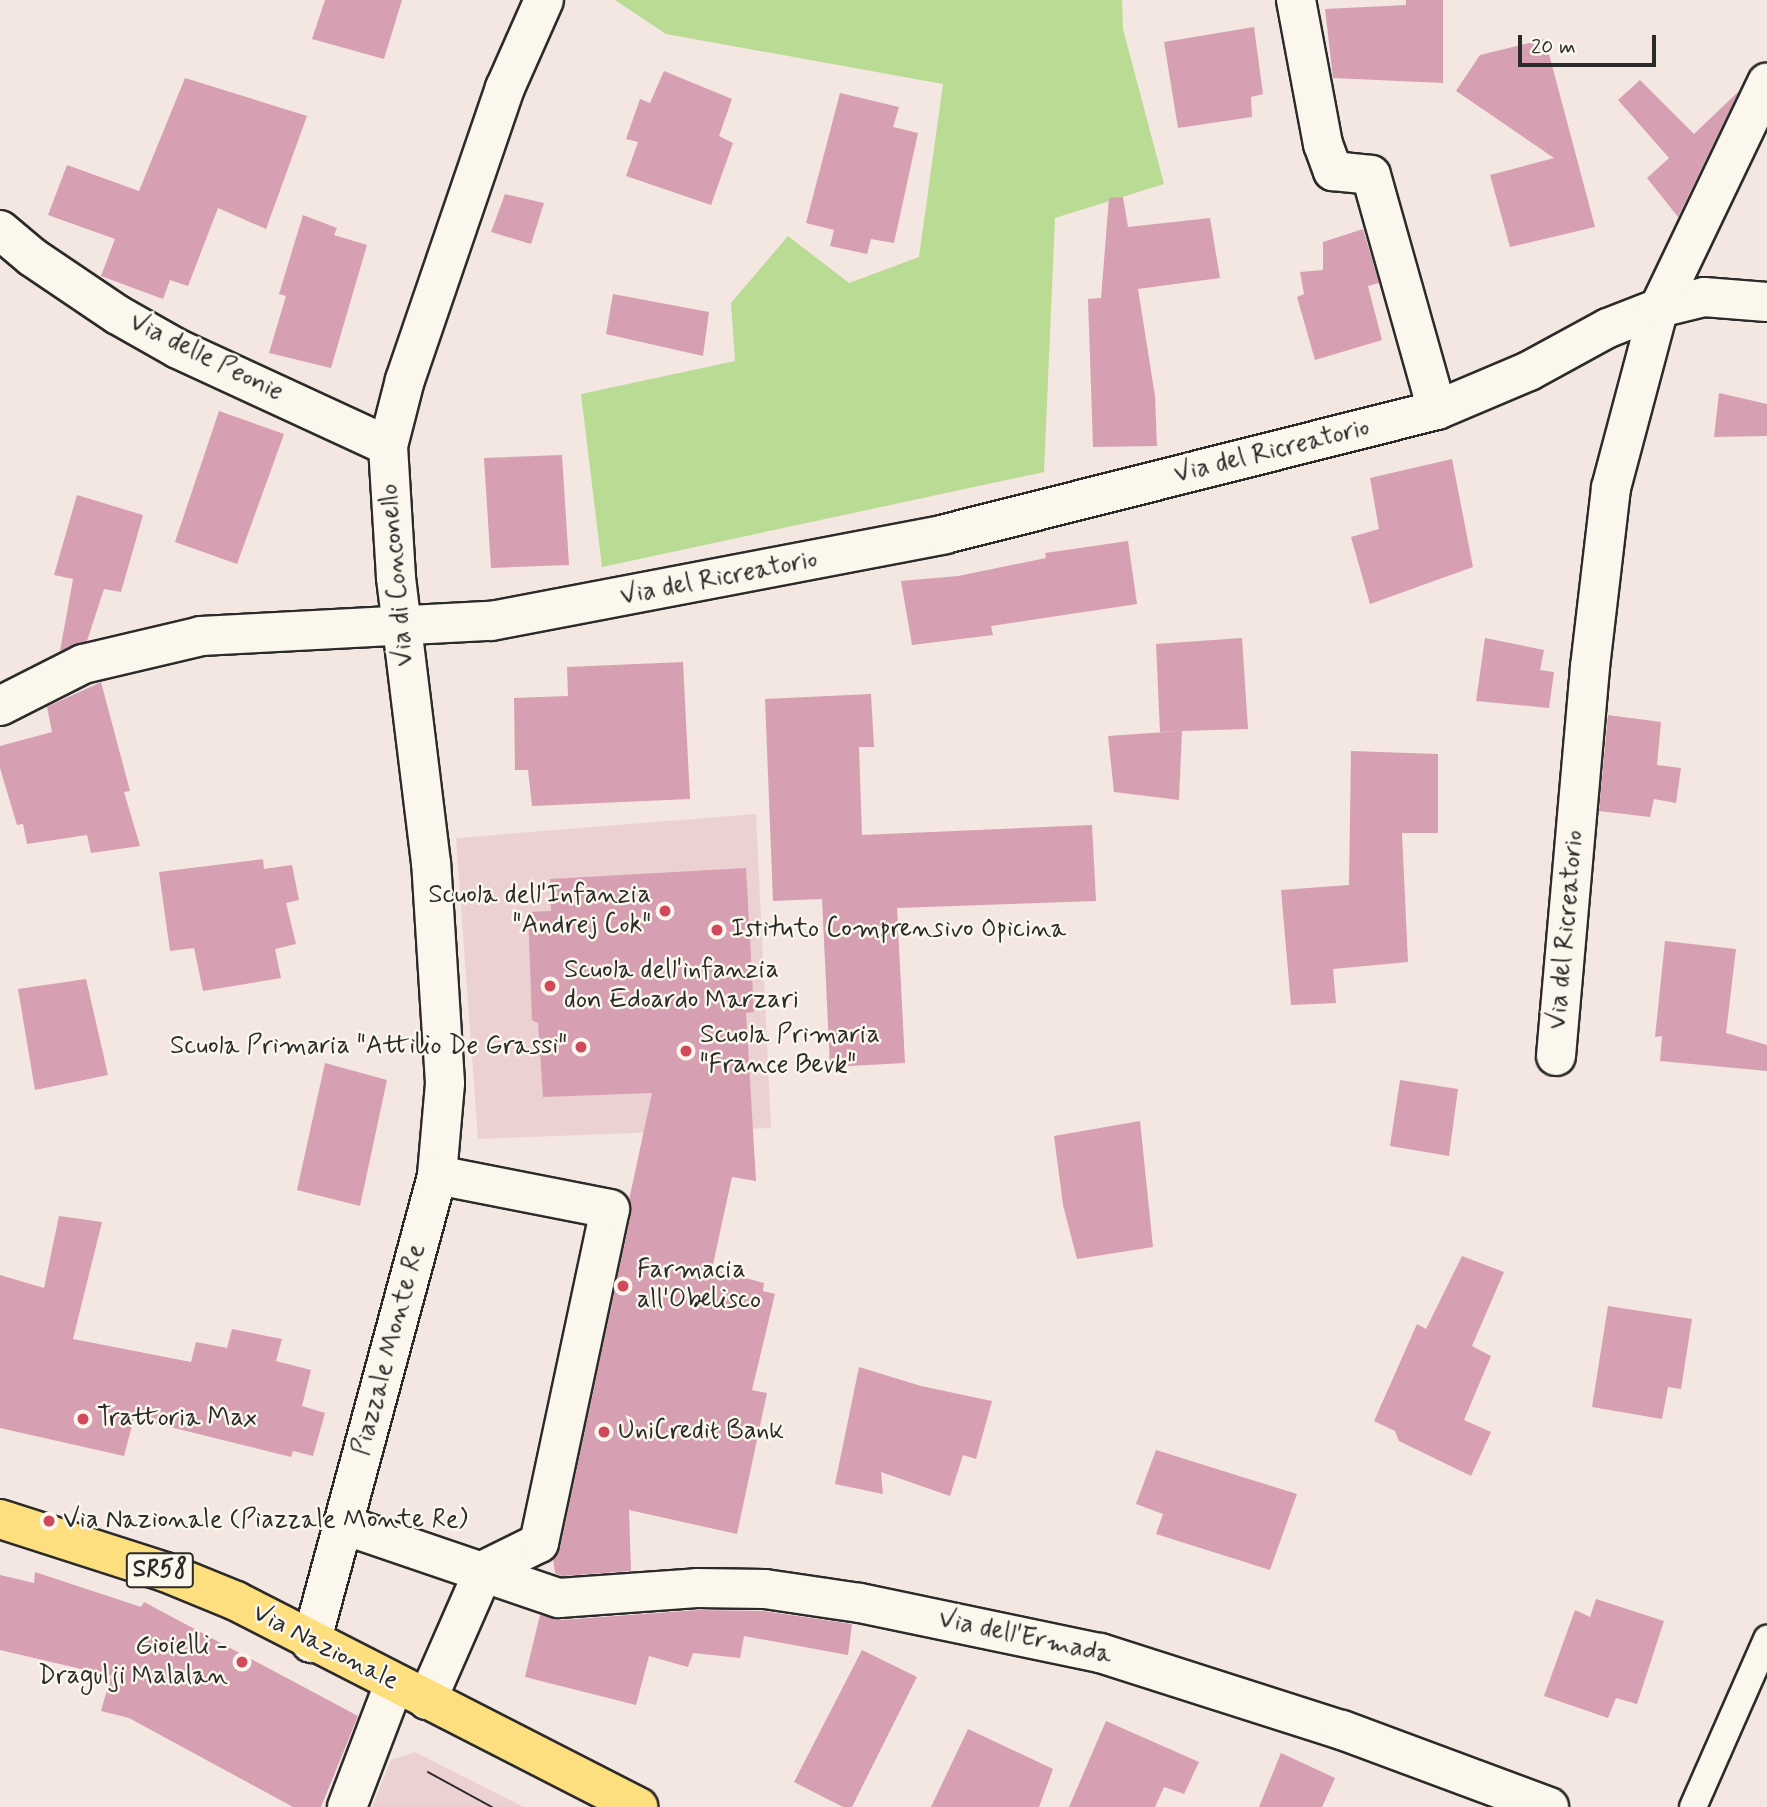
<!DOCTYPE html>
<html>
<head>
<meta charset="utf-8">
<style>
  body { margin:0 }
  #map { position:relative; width:1767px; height:1807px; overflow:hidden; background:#f4e6e0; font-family:Mynerve,sans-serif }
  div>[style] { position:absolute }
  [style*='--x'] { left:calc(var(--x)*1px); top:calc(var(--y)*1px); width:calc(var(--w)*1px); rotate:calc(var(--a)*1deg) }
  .built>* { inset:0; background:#ebd1d2 }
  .green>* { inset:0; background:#b9db94 }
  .building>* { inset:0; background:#d7a0b2 }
  .roads { filter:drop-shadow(2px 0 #2b2b2b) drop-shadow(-2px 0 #2b2b2b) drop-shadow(0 2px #2b2b2b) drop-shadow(0 -2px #2b2b2b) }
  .lane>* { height:26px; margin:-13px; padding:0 13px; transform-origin:13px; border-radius:13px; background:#fbf7ec }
  .street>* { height:38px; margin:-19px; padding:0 19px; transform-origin:19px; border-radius:19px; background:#fbf7ec }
  .primary>* { height:38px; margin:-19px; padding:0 19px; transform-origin:19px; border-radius:19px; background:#fedf80 }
  .tram>* { height:2px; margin:-1px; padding:0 1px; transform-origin:1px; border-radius:1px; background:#2b2b2b }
  .dots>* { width:19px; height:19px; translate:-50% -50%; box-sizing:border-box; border:4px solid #fbf7ec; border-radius:50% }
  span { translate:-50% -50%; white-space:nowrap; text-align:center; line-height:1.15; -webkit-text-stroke:5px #fbf7ec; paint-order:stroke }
  .shield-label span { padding:2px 5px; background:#fbf7ec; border:2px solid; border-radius:5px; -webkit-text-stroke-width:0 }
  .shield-label { font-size:24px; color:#2b2b2b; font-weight:700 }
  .street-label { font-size:26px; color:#2b2b2b }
  .poi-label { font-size:26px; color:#2b2b2b }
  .right { translate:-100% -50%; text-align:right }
  .left { translate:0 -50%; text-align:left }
  .scale { position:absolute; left:1518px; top:35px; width:138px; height:32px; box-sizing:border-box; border:4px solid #2b2b2b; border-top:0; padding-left:9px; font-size:21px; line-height:24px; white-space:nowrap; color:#2b2b2b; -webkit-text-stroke:5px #fbf7ec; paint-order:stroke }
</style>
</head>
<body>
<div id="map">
  <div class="built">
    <i style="clip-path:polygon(756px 814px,771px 1128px,478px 1139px,456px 838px)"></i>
    <i style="clip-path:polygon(415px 1752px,524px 1807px,372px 1807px,391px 1760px)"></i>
  </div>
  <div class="green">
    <i style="clip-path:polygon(615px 0,1122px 0,1123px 29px,1164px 184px,1055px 218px,1044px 472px,602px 567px,581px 394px,735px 361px,731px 303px,788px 236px,849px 283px,919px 257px,943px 84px,666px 34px)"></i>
  </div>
  <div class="building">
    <i style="clip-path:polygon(325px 0,402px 0,384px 59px,312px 39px)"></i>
    <i style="clip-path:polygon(1406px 0,1443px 0,1443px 83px,1333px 78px,1325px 9px,1406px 5px)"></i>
    <i style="clip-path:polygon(1254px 27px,1263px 94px,1251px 97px,1252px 117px,1178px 128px,1164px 42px)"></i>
    <i style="clip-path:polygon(1545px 39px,1595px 227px,1510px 247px,1490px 175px,1554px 158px,1456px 91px,1480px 55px)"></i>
    <i style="clip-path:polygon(664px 71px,732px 99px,719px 136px,733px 143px,711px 205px,626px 176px,638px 142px,626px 139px,640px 99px,650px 103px)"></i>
    <i style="clip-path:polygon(185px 78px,307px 116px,266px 229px,218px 208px,188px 286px,170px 280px,163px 299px,101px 276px,115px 239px,48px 215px,67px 165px,139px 191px)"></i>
    <i style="clip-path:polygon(1640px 80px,1694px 134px,1739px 91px,1678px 217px,1647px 178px,1669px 158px,1618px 100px)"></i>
    <i style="clip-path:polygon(840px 93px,899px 107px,893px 127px,918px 133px,894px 243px,871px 239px,867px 254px,830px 246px,834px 230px,806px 223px)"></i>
    <i style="clip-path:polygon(505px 194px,544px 203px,531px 244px,491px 232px)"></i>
    <i style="clip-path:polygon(1123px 197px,1128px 227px,1210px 218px,1220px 278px,1138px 289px,1155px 396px,1157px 446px,1093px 447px,1088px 299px,1101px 298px,1109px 198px)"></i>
    <i style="clip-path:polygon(303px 215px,337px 228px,334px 235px,367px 245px,331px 368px,269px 353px,286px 296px,279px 294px)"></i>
    <i style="clip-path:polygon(1363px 229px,1379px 283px,1368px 286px,1382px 340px,1315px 360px,1297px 297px,1304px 294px,1300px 272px,1323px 270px,1323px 242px)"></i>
    <i style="clip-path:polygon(613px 294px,709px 312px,703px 356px,606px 334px)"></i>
    <i style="clip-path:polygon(1719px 393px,1767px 404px,1767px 436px,1714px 437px)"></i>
    <i style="clip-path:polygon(219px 411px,284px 434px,237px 564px,175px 542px)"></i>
    <i style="clip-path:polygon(562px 455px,569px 565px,491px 568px,484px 458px)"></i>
    <i style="clip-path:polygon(1452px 459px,1473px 567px,1370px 604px,1351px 537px,1379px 529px,1370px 478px)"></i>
    <i style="clip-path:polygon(77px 495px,143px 515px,121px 592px,104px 589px,87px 641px,60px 651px,73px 579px,54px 575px)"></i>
    <i style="clip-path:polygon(1128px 541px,1137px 604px,991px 626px,993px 635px,912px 645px,901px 581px,958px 576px,1046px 558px,1045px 553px)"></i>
    <i style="clip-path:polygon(1242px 638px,1248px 729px,1182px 731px,1179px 800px,1114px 792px,1108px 736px,1180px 731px,1160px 732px,1156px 644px)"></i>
    <i style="clip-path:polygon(1485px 638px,1544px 650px,1540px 670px,1554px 672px,1549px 708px,1476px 701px)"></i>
    <i style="clip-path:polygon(683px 662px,690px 799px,532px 806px,528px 770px,515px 770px,514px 698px,568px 696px,567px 667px)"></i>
    <i style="clip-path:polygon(101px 682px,130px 791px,124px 792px,140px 846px,91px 853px,87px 835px,27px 844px,23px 824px,17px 825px,0 768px,0 746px,52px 732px,47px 707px)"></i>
    <i style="clip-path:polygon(871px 694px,874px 747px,859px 747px,862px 835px,1092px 825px,1096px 901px,897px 908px,905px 1063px,830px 1067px,822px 899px,773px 901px,765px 699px)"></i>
    <i style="clip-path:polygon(1608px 715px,1661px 722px,1657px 765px,1681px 768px,1676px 803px,1654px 799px,1650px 817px,1599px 811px)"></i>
    <i style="clip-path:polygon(1351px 751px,1438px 754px,1438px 833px,1402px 833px,1408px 962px,1333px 969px,1336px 1003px,1291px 1005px,1281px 890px,1349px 885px)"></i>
    <i style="clip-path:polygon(263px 859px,264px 869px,292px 865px,299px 900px,286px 903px,296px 944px,275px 949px,281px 978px,203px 991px,194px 948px,170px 951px,159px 872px)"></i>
    <i style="clip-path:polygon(746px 868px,754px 1012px,746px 1013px,756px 1181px,732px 1177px,712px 1269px,764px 1283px,763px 1291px,775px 1294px,752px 1390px,767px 1393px,737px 1534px,629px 1510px,631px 1571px,562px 1576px,555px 1573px,553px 1559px,560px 1548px,631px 1214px,629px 1200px,652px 1093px,543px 1097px,538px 1023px,532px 1020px,528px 912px,551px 911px,550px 879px)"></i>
    <i style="clip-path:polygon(1665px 941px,1736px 949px,1726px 1033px,1767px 1045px,1767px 1071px,1660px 1061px,1662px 1036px,1655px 1037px)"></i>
    <i style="clip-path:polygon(86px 979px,108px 1075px,35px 1090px,18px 989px)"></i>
    <i style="clip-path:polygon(325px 1063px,387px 1080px,360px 1206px,297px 1190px)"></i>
    <i style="clip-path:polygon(1400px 1080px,1458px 1089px,1449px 1156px,1390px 1146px)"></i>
    <i style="clip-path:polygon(1140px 1121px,1153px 1247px,1077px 1259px,1063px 1205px,1054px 1136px)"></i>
    <i style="clip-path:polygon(59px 1216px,102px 1222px,73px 1339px,191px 1362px,196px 1342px,227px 1348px,232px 1329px,282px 1339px,276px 1361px,311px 1370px,302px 1406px,325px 1413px,313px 1456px,293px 1451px,291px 1457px,134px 1418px,124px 1456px,0 1428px,0 1275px,44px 1288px)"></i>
    <i style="clip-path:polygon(1462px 1256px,1504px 1272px,1472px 1346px,1491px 1356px,1464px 1420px,1491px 1432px,1471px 1476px,1399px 1441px,1395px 1431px,1374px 1421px,1417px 1324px,1426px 1329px)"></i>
    <i style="clip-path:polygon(1608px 1306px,1692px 1319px,1681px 1389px,1668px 1387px,1662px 1419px,1592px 1407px)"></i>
    <i style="clip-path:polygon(859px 1367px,921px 1386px,992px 1401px,976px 1459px,963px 1455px,950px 1496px,881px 1472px,883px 1494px,835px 1484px)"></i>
    <i style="clip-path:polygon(1156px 1450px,1297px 1494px,1270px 1570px,1156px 1534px,1163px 1514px,1136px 1504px)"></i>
    <i style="clip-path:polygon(35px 1572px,141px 1607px,144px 1602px,358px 1716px,321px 1807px,293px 1807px,129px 1718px,101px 1711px,111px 1676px,0 1650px,0 1575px,34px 1583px)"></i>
    <i style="clip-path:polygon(1596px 1599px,1664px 1621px,1637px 1704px,1616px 1698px,1608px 1718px,1544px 1696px,1575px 1610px,1590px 1617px)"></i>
    <i style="clip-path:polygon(698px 1610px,763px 1611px,852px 1624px,848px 1655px,744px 1636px,740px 1658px,693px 1653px,688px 1667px,649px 1656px,636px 1705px,525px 1677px,540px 1615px,561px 1620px)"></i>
    <i style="clip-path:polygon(862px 1650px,917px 1677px,852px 1807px,843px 1807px,794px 1782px)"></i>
    <i style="clip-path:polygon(1106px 1721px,1199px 1762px,1184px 1794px,1164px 1787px,1155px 1807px,1069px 1807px)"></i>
    <i style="clip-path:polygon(968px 1729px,1053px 1769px,1039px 1807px,931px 1807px)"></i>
    <i style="clip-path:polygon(1281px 1753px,1335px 1778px,1322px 1807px,1259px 1807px)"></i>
  </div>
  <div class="roads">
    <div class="lane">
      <i style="--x:1693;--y:1807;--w:184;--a:-66.2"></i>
    </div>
    <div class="street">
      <i style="--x:1296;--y:0;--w:147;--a:79.4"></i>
      <i style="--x:1323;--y:144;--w:29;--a:70"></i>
      <i style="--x:1333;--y:171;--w:38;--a:6"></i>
      <i style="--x:1371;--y:175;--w:244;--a:74.3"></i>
      <i style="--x:0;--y:230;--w:42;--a:40.2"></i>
      <i style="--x:32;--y:257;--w:104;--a:34"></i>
      <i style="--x:118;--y:315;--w:69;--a:29.5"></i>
      <i style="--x:178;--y:349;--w:231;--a:24.8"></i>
      <i style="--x:0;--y:706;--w:93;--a:-26.8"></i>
      <i style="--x:83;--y:664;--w:121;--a:-13.3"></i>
      <i style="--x:201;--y:636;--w:290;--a:-3"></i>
      <i style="--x:491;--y:621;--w:462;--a:-10.8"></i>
      <i style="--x:945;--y:534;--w:507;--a:-14.15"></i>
      <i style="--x:1437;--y:410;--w:100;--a:-23"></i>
      <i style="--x:1529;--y:371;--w:90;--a:-28.6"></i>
      <i style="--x:1608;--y:328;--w:55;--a:-21.4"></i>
      <i style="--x:1659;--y:308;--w:46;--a:-13.7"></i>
      <i style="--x:1704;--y:297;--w:63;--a:4.5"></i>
      <i style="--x:1556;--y:1056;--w:390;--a:-85"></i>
      <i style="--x:1590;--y:667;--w:180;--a:-83.3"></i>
      <i style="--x:1611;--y:488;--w:186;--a:-75.1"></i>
      <i style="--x:1659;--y:308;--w:250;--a:-64.4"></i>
      <i style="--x:344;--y:1525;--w:227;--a:18.8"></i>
      <i style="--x:559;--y:1598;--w:138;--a:-4.1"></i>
      <i style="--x:697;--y:1588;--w:68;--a:0.8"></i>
      <i style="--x:765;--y:1589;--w:96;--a:8.4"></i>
      <i style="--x:860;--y:1603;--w:245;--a:11.8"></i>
      <i style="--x:1100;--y:1653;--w:254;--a:17.7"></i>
      <i style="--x:1342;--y:1730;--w:221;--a:20.4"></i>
      <i style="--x:311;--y:1643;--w:485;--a:-74.9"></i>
      <i style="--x:437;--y:1175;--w:92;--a:-85"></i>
      <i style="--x:445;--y:1083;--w:220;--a:-93.6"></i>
      <i style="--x:431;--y:863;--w:288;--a:-97"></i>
      <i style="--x:396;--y:577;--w:131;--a:-93.5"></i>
      <i style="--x:388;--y:446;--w:68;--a:-75.6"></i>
      <i style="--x:405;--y:380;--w:309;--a:-71.1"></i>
      <i style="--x:505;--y:88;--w:96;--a:-66.1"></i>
      <i style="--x:427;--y:1700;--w:142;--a:-66.3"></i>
      <i style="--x:484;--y:1570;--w:61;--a:-26.1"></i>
      <i style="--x:539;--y:1543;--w:341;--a:-78"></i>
      <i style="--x:610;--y:1209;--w:176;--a:-168.9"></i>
      <i style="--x:347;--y:1807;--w:132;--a:-69.1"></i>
    </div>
    <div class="primary">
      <i style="--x:0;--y:1519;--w:173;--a:17.8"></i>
      <i style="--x:165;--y:1572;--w:77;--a:22.2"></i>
      <i style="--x:236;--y:1601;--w:452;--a:27.1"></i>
    </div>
  </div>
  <div class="tram">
    <i style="--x:428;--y:1772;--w:73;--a:28.7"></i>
  </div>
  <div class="dots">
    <i style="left:665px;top:911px;background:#d1495b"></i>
    <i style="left:717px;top:930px;background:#d1495b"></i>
    <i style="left:550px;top:986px;background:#d1495b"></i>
    <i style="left:581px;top:1047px;background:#d1495b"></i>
    <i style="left:686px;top:1051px;background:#d1495b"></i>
    <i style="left:623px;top:1286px;background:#d1495b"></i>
    <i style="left:83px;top:1419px;background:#d1495b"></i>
    <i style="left:604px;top:1432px;background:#d1495b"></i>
    <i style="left:49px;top:1521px;background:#d1495b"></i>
    <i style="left:242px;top:1662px;background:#d1495b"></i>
  </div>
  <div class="shield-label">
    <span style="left:160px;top:1570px">SR58</span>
  </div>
  <div class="street-label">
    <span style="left:206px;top:358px;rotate:26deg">Via delle Peonie</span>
    <span style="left:1272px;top:452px;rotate:-14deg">Via del Ricreatorio</span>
    <span style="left:398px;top:575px;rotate:-95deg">Via di Conconello</span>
    <span style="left:719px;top:579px;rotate:-11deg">Via del Ricreatorio</span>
    <span style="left:1567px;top:930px;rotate:-85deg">Via del Ricreatorio</span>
    <span style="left:390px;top:1350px;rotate:-75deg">Piazzale Monte Re</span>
    <span style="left:1025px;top:1638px;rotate:12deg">Via dell'Ermada</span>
    <span style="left:325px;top:1648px;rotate:27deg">Via Nazionale</span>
  </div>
  <div class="poi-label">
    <span class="right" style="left:651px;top:911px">Scuola dell'Infanzia<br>"Andrej Cok"</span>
    <span class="left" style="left:731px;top:930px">Istituto Comprensivo Opicina</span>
    <span class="left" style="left:564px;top:986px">Scuola dell'infanzia<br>don Edoardo Marzari</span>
    <span class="left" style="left:700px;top:1051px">Scuola Primaria<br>"France Bevk"</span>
    <span class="right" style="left:567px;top:1047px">Scuola Primaria "Attilio De Grassi"</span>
    <span class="left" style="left:637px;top:1286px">Farmacia<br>all'Obelisco</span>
    <span class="left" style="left:97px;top:1419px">Trattoria Max</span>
    <span class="left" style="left:618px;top:1432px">UniCredit Bank</span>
    <span class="left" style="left:63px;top:1521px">Via Nazionale (Piazzale Monte Re)</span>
    <span class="right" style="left:228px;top:1662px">Gioielli -<br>Dragulji Malalan</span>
  </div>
  <div class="scale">20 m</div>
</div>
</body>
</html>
